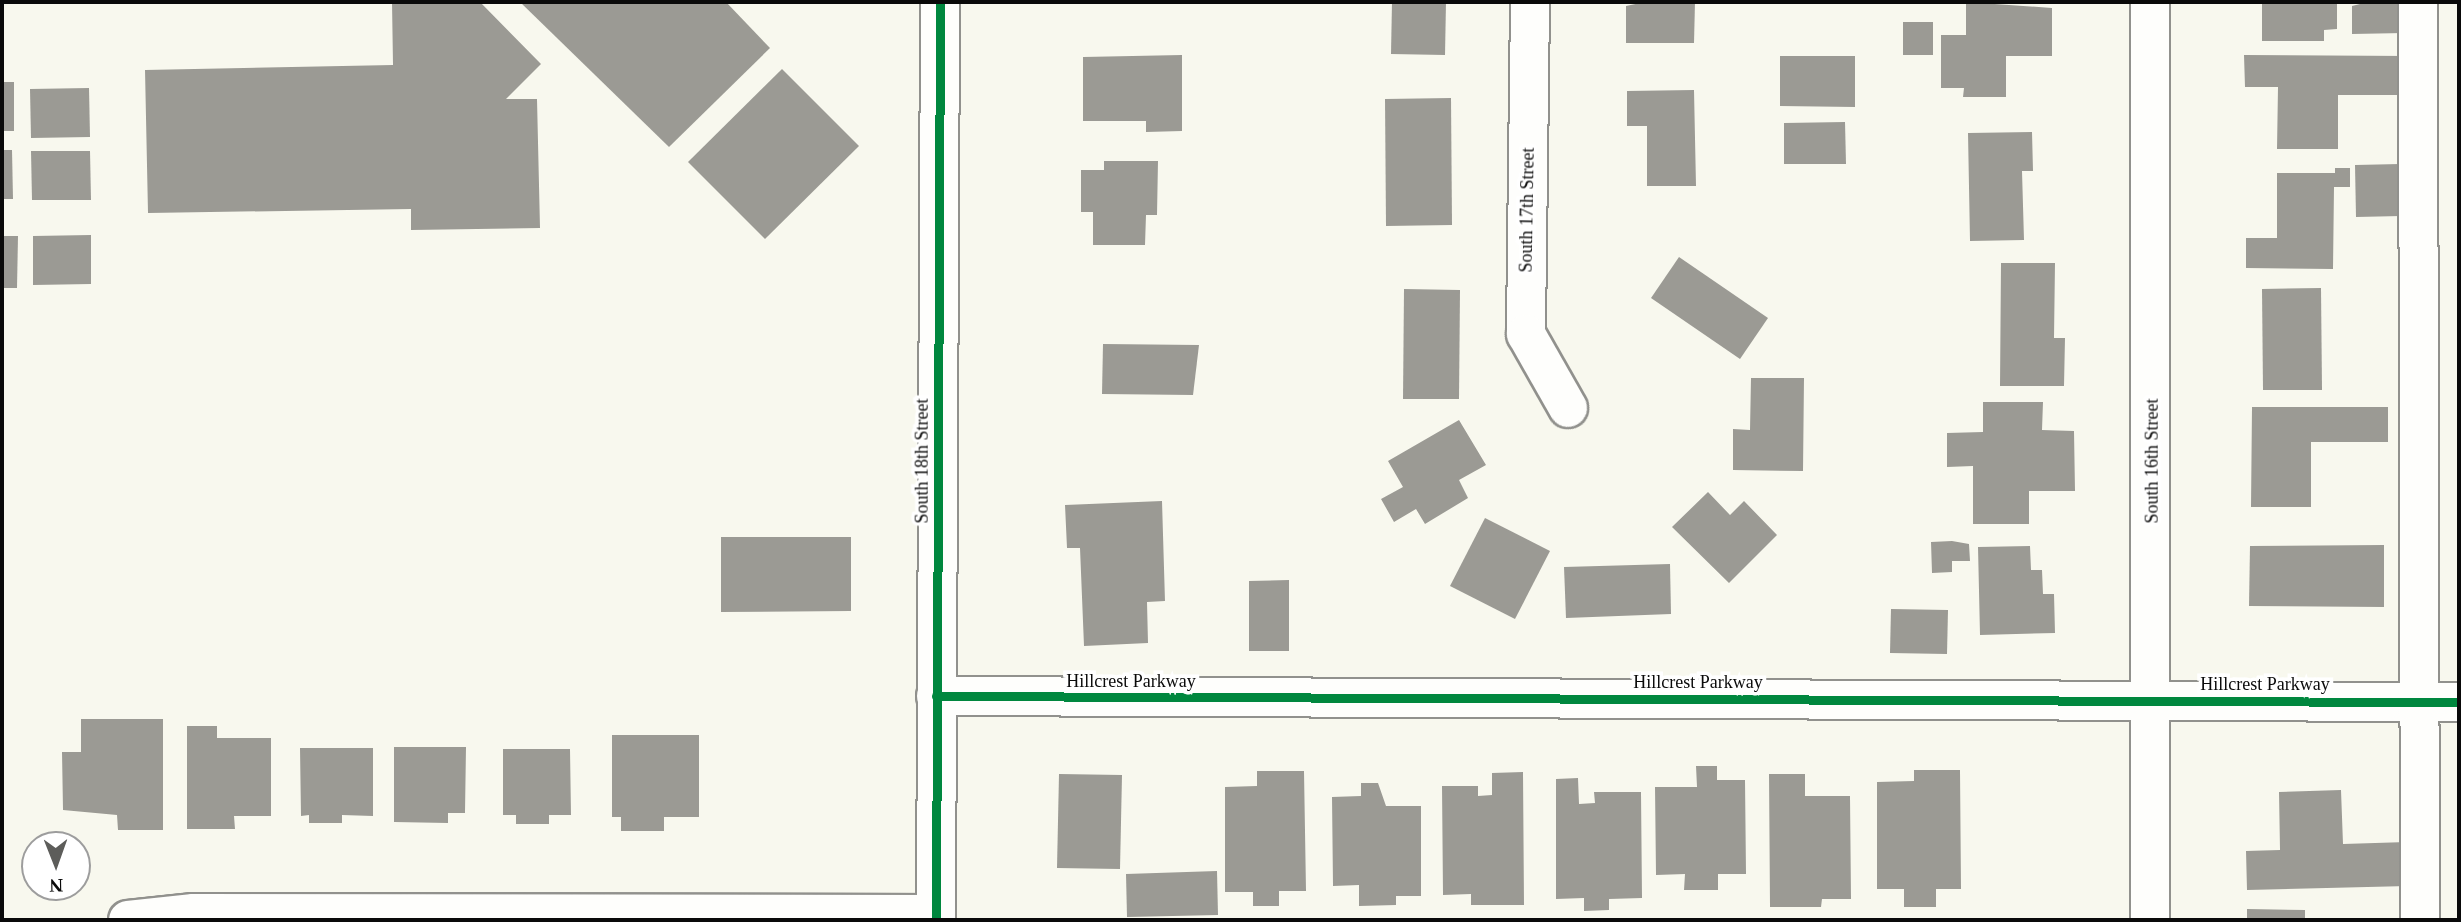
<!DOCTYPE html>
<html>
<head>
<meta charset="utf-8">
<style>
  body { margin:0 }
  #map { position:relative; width:2461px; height:922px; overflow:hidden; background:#f8f8ee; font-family:"Times New Roman",serif }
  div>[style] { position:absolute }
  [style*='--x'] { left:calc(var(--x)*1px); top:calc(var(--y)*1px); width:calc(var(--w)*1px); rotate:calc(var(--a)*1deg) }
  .building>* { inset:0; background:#9b9a94 }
  .roads { filter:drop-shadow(2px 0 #91918d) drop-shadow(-2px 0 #91918d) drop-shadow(0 2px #91918d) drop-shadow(0 -2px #91918d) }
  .minor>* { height:38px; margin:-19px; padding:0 19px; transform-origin:19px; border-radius:19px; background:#fefefc }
  .cycleway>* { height:9px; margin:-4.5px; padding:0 4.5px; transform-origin:4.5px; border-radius:4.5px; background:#00873e }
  span { translate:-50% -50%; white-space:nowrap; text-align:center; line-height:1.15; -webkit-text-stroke:7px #fff; paint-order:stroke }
  .street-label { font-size:18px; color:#0a0a0a }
  .frame { position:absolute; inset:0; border:4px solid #0a0a0a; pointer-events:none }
  .north { position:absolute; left:21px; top:831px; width:70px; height:70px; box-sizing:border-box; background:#fff; border:2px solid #9d9d9d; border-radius:50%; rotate:179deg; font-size:19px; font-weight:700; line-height:28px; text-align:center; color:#0a0a0a }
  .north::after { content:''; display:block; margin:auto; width:24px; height:32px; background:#5d5d5a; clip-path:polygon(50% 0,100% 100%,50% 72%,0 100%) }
</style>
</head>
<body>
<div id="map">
  <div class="building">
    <i style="clip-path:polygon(392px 2px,480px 2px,541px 64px,506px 99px,537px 99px,540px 228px,411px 230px,411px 209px,148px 213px,145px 70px,393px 65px)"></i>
    <i style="clip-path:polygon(520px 2px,726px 2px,770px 48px,669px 147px)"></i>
    <i style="clip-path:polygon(1392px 2px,1446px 2px,1445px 55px,1391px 54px)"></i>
    <i style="clip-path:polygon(1645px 2px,1695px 2px,1694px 43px,1626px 43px,1626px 6px)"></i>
    <i style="clip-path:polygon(1966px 2px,2052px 8px,2052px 56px,2006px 56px,2006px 97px,1963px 97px,1964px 88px,1941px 88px,1941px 35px,1966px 35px)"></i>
    <i style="clip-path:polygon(2262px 2px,2337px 2px,2337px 29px,2324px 30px,2324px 41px,2262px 41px)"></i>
    <i style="clip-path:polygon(2368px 2px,2403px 2px,2404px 33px,2352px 34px,2352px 6px)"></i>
    <i style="clip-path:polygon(1903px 22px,1933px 22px,1933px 55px,1903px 55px)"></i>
    <i style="clip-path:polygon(1182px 55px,1182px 131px,1146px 132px,1146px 121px,1083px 121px,1083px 57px)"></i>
    <i style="clip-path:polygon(2244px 55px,2408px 56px,2408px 95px,2338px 95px,2338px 149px,2277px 149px,2278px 87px,2245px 87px)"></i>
    <i style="clip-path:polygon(1780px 56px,1855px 56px,1855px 107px,1780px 106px)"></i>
    <i style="clip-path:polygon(782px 69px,859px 146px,765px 239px,688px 162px)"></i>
    <i style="clip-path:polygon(2px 82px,14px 82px,14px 131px,2px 131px)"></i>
    <i style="clip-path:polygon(89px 88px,90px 137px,31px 138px,30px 89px)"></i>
    <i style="clip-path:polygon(1694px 90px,1696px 186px,1647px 186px,1647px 126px,1627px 126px,1627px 91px)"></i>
    <i style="clip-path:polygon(1451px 98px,1452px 225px,1386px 226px,1385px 99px)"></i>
    <i style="clip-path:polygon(1845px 122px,1846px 164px,1784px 164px,1784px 123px)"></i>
    <i style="clip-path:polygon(2032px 132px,2033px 171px,2022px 171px,2024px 240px,1970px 241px,1968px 133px)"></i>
    <i style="clip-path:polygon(2px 150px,12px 150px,13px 199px,2px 199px)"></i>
    <i style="clip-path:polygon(31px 151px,90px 151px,91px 200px,32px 200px)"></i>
    <i style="clip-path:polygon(1104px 161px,1158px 161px,1157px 215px,1146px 215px,1145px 245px,1093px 245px,1093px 212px,1081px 212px,1081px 170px,1104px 170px)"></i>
    <i style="clip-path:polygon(2400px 164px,2401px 216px,2356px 217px,2355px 165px)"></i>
    <i style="clip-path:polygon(2335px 168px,2350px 168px,2350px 187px,2334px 187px,2333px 269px,2246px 268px,2246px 238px,2277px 238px,2277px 173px,2335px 173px)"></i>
    <i style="clip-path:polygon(91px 235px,91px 284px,33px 285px,33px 236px)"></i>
    <i style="clip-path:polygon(2px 236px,18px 236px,17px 288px,2px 288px)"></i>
    <i style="clip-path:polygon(1679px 257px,1768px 318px,1740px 359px,1651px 298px)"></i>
    <i style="clip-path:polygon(2001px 263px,2055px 263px,2054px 338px,2065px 338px,2064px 386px,2000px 386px)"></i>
    <i style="clip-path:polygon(2321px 288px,2322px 390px,2263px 390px,2262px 289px)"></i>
    <i style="clip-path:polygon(1404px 289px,1460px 290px,1459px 399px,1403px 399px)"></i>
    <i style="clip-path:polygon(1103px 344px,1199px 345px,1193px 395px,1102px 394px)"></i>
    <i style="clip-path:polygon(1751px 378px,1804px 378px,1803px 471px,1733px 470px,1733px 429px,1750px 430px)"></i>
    <i style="clip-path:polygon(1983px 402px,2043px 402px,2042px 430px,2074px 431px,2075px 491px,2029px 491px,2029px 524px,1973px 524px,1973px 466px,1947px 467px,1947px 433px,1983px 432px)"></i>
    <i style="clip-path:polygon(2252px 407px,2388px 407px,2388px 442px,2311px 442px,2311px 507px,2251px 507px)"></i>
    <i style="clip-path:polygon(1459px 420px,1486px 465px,1459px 480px,1468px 498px,1425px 524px,1416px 509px,1394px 522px,1381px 499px,1403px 487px,1388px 461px)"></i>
    <i style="clip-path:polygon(1708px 492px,1730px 515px,1744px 501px,1777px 535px,1729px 583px,1672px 527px)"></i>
    <i style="clip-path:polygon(1162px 501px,1165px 601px,1147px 602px,1148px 643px,1084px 646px,1080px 548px,1067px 548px,1065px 505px)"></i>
    <i style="clip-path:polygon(1485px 518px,1550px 551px,1515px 619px,1450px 586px)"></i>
    <i style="clip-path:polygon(721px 537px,851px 537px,851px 611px,721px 612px)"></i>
    <i style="clip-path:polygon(1952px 541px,1969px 544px,1970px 561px,1952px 561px,1952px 572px,1932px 573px,1931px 542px)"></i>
    <i style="clip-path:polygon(2384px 545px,2384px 607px,2249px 606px,2250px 546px)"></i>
    <i style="clip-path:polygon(2030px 546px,2031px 570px,2042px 570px,2043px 594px,2054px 594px,2055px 633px,1980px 635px,1978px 547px)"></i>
    <i style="clip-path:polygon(1670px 564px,1671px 614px,1566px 618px,1564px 567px)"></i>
    <i style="clip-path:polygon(1289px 580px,1289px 651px,1249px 651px,1249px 581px)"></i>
    <i style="clip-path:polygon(1891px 609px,1948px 610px,1947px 654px,1890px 653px)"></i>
    <i style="clip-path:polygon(81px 719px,163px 719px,163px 830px,118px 830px,117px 815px,63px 810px,62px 752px,81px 752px)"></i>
    <i style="clip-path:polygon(187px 726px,217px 726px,217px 738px,271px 738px,271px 816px,234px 816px,235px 829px,187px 829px)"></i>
    <i style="clip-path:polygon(612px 735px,699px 735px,699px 817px,664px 817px,664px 831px,621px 831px,621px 817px,612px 817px)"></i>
    <i style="clip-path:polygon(394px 747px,466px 747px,465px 813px,448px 813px,448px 823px,394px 822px)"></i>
    <i style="clip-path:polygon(300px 748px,373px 748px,373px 816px,342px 815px,342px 823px,309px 823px,309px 815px,301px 816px)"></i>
    <i style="clip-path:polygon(503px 749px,570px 749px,571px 815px,549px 815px,549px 824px,516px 824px,516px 815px,503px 815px)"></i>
    <i style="clip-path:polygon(1696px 766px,1717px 766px,1717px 780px,1745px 780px,1746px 874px,1718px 874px,1718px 890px,1684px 890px,1685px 874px,1656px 875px,1655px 787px,1697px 787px)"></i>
    <i style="clip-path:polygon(1914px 770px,1960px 770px,1961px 889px,1936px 889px,1936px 907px,1904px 907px,1904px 889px,1877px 889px,1877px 782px,1914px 781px)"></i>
    <i style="clip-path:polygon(1257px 771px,1304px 771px,1306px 891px,1279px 891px,1279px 906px,1253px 906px,1253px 892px,1225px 892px,1225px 787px,1257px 786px)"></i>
    <i style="clip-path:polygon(1523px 772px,1524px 905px,1471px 905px,1471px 894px,1443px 895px,1442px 786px,1478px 786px,1478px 796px,1492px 795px,1492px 773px)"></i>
    <i style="clip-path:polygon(1059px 774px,1122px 775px,1120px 869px,1057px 868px)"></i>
    <i style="clip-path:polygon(1769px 774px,1805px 774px,1805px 796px,1850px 796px,1851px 899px,1822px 899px,1821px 907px,1770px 907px)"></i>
    <i style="clip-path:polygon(1578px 778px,1579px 804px,1595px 803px,1594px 792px,1641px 792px,1642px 898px,1609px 899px,1609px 910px,1584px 911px,1584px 898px,1556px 899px,1556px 779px)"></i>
    <i style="clip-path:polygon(1361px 783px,1378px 783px,1386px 806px,1421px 806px,1421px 896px,1396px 896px,1396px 905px,1359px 906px,1359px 885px,1333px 886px,1332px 797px,1361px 796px)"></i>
    <i style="clip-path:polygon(2341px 790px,2343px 844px,2407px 842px,2408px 886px,2247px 890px,2246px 851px,2280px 850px,2279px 792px)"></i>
    <i style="clip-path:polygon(1217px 871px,1218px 915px,1127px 917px,1126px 874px)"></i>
    <i style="clip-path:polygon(2247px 909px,2305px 910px,2305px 920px,2247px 920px)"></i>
  </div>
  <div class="roads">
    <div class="minor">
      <i style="--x:1530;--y:2;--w:332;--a:90.7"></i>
      <i style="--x:1526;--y:334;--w:85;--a:60.4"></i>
      <i style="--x:2150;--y:2;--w:918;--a:90"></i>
      <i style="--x:2418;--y:2;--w:918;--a:89.88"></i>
      <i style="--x:936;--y:696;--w:1523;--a:0.23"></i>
      <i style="--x:128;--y:920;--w:66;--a:-6.1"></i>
      <i style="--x:194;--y:913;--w:742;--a:0.08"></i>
      <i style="--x:936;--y:920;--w:918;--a:-89.75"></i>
    </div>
  </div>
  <div class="cycleway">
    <i style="--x:936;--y:696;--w:1523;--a:0.23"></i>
    <i style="--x:936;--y:920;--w:918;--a:-89.75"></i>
  </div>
  <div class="street-label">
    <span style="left:1527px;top:210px;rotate:-89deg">South 17th Street</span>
    <span style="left:922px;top:461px;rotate:-90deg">South 18th Street</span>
    <span style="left:2152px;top:461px;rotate:-90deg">South 16th Street</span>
    <span style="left:1131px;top:681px">Hillcrest Parkway</span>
    <span style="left:1698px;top:682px">Hillcrest Parkway</span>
    <span style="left:2265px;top:684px">Hillcrest Parkway</span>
  </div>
  <div class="frame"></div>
  <div class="north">N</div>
</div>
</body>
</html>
